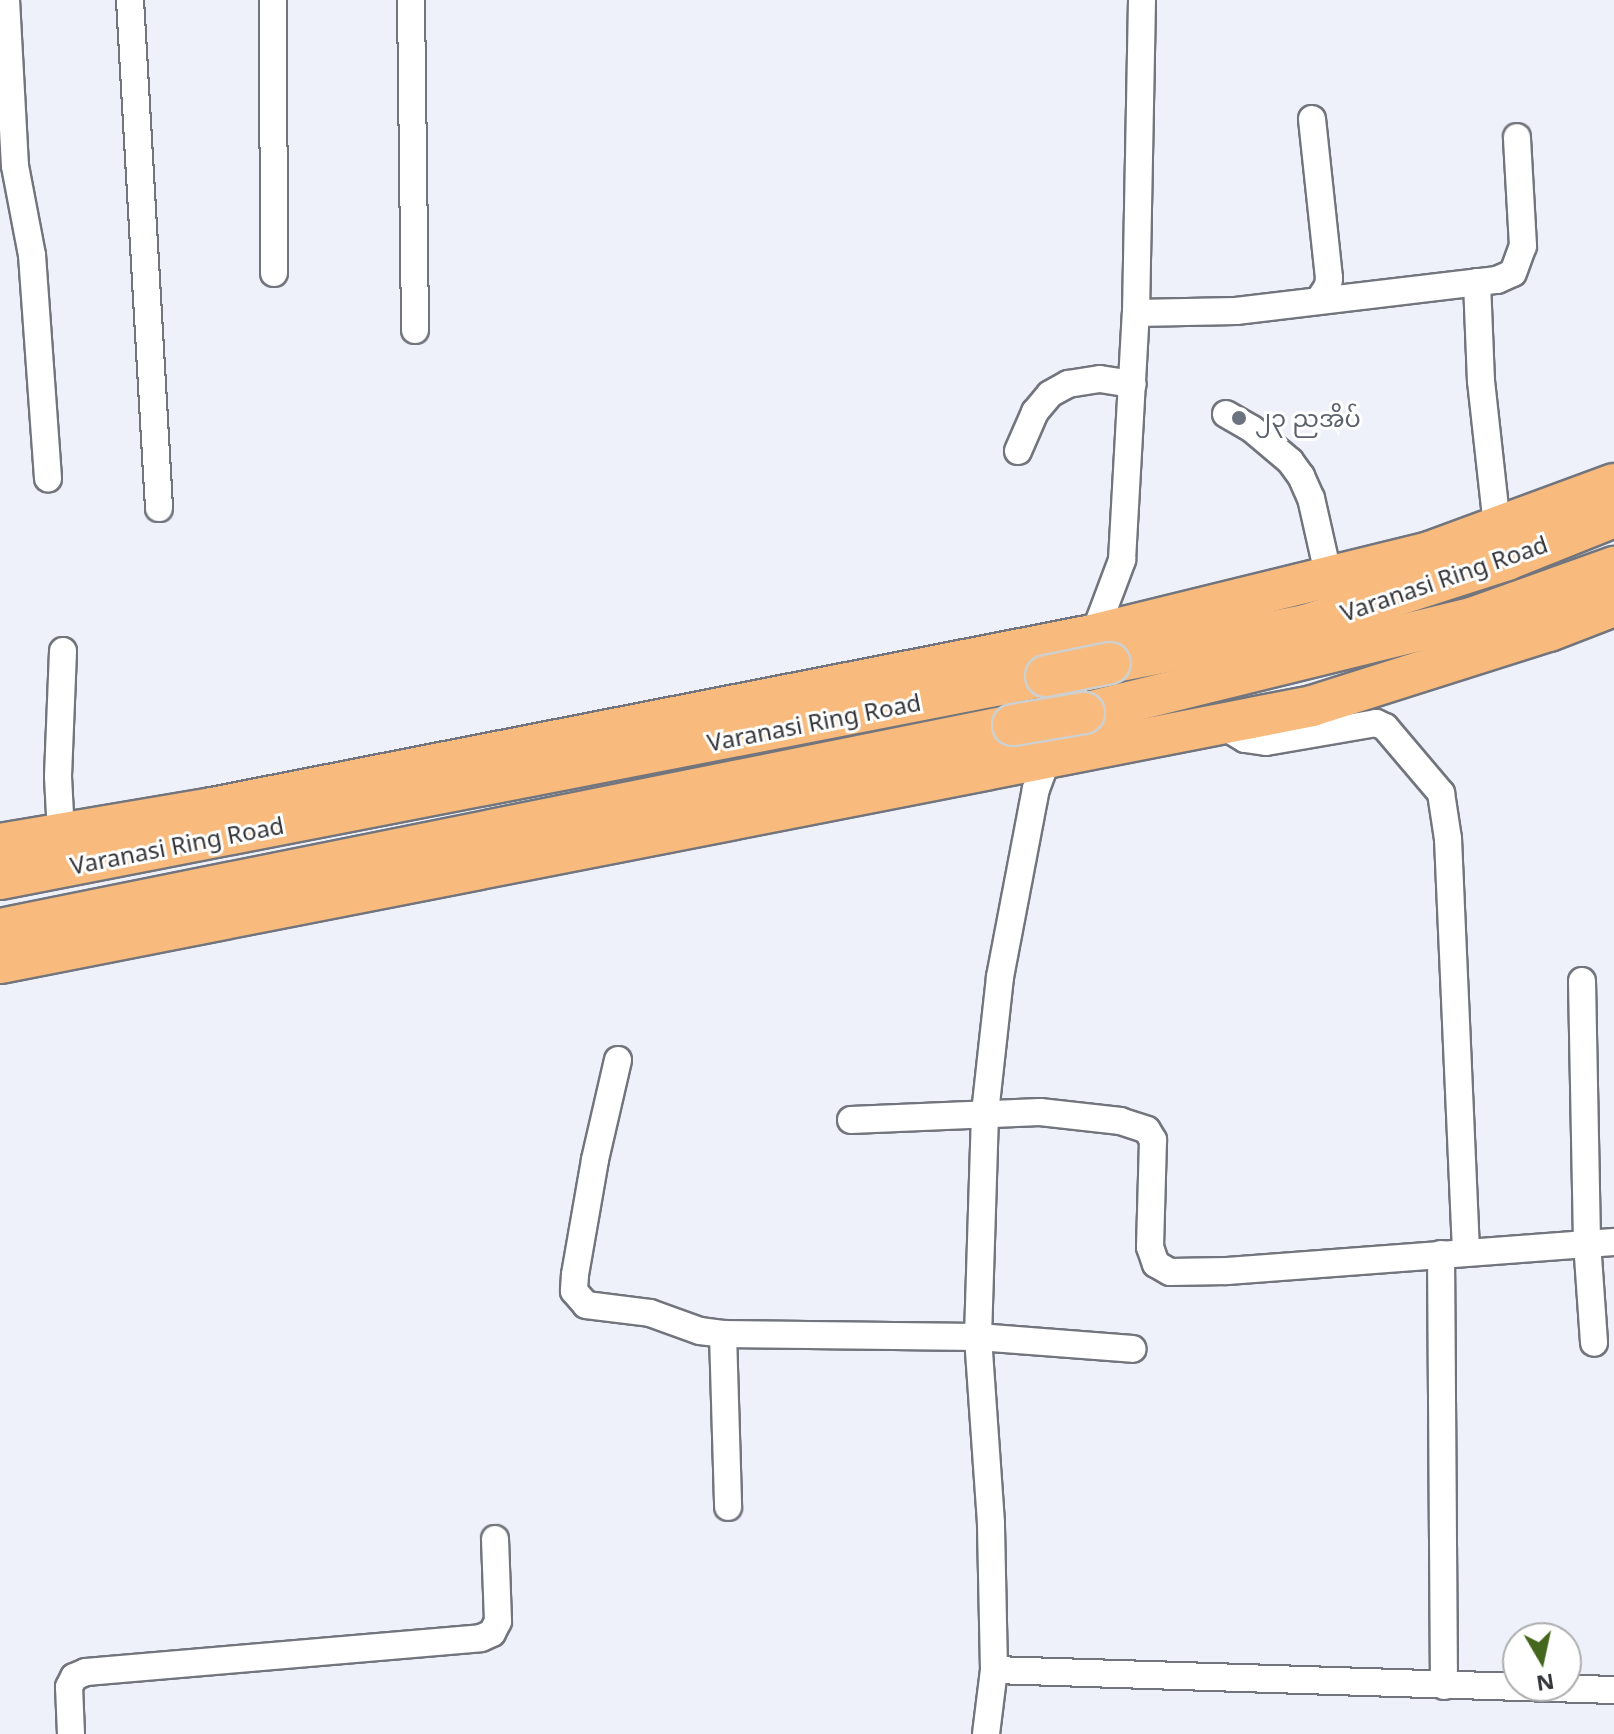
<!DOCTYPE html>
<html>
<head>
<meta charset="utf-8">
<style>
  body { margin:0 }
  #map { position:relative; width:1614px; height:1734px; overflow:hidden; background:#eef1fa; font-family:"Noto Sans","Noto Sans Myanmar",sans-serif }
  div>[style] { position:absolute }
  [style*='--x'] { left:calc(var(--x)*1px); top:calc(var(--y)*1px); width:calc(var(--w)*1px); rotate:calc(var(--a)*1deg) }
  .roads { filter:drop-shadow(2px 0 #72757d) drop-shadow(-2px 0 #72757d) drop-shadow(0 2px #72757d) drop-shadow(0 -2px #72757d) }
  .minor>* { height:26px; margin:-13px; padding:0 13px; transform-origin:13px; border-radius:13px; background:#fff }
  .highway>* { height:40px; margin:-20px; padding:0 20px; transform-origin:20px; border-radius:20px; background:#f8bb7d }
  .bridges { filter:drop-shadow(2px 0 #cecfcf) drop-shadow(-2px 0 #cecfcf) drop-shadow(0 2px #cecfcf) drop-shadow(0 -2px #cecfcf) }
  .highway-bridge>* { height:40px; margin:-20px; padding:0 20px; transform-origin:20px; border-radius:20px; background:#f8bb7d }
  .dots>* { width:22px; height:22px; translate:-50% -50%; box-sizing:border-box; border:4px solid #fff; border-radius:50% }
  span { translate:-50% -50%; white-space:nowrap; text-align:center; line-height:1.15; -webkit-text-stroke:6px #fff; paint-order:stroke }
  .worship-label { font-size:24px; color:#5b616d }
  .left { translate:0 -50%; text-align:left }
  .street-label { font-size:24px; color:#343539 }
  .north { position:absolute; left:1502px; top:1622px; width:80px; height:80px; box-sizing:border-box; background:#fff; border:2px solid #aeaeb0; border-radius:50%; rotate:171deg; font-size:22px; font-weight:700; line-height:32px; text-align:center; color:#343539 }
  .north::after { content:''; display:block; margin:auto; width:28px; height:36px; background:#45661d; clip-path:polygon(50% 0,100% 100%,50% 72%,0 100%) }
</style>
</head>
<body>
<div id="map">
  <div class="roads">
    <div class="minor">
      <i style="--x:6;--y:0;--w:166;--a:86.9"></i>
      <i style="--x:15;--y:166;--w:91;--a:79.2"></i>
      <i style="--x:32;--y:255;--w:224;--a:85.9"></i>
      <i style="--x:130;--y:0;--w:509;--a:86.73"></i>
      <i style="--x:273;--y:0;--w:273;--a:89.8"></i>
      <i style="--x:411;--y:0;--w:330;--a:89.3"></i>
      <i style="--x:1312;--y:119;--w:160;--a:83.9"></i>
      <i style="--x:1329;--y:278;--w:8;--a:97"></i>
      <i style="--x:1328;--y:286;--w:17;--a:123"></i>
      <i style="--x:1477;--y:282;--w:99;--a:87.7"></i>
      <i style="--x:1481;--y:381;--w:147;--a:83.7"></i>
      <i style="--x:1136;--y:313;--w:100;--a:-1.1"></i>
      <i style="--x:1236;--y:311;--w:263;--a:-6.8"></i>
      <i style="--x:1497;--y:280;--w:17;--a:-24"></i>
      <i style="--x:1513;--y:273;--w:29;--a:-70"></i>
      <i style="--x:1523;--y:246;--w:109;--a:-93.2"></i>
      <i style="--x:1226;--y:414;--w:30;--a:30"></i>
      <i style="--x:1252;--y:429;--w:50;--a:40.1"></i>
      <i style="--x:1290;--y:461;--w:19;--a:54"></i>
      <i style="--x:1301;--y:476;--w:24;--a:66"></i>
      <i style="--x:1311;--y:498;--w:82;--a:77.3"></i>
      <i style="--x:1018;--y:451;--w:43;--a:-66.4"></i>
      <i style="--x:1035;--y:412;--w:23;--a:-50"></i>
      <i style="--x:1050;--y:394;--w:21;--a:-29"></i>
      <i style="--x:1068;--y:384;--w:32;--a:-9"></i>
      <i style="--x:1100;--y:379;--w:33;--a:9"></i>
      <i style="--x:1220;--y:724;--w:29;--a:31"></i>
      <i style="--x:1245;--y:739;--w:21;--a:8"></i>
      <i style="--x:1266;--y:742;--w:112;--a:-9.8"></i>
      <i style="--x:1376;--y:723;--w:10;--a:24"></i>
      <i style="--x:1385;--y:727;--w:87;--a:49.7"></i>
      <i style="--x:1441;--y:793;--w:47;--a:81.3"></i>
      <i style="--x:1448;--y:839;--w:413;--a:87.5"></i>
      <i style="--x:61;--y:834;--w:58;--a:-93"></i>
      <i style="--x:58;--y:776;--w:125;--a:-87.7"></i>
      <i style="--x:1582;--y:981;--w:261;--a:88.9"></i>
      <i style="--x:1587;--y:1242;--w:101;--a:86"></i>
      <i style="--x:618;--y:1060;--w:103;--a:103"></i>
      <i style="--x:595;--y:1160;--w:117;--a:99.9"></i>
      <i style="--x:575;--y:1275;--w:16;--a:94"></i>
      <i style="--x:574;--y:1291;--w:18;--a:49"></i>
      <i style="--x:586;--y:1305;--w:64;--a:7.1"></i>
      <i style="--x:650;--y:1313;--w:53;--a:19.8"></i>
      <i style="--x:700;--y:1331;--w:23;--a:7"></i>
      <i style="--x:723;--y:1334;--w:255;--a:0.7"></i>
      <i style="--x:978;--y:1337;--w:155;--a:4.4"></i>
      <i style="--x:851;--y:1120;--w:189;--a:-2.4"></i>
      <i style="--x:1040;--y:1112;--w:81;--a:6.4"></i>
      <i style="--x:1120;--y:1121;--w:28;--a:18"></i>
      <i style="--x:1147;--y:1130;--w:12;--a:59"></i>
      <i style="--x:1153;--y:1140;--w:107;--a:91.6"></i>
      <i style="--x:1150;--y:1247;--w:18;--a:71"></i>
      <i style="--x:1156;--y:1264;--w:16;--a:30"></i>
      <i style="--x:1170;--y:1272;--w:57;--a:-1"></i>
      <i style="--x:1227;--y:1271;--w:388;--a:-4.3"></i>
      <i style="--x:1441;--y:1254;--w:432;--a:89.6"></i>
      <i style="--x:723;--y:1334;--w:173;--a:88.3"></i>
      <i style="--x:994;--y:1670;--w:620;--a:1.85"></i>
      <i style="--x:71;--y:1734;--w:47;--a:-92.4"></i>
      <i style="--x:69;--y:1687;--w:11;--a:-63"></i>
      <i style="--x:74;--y:1677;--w:13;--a:-23"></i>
      <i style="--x:86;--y:1672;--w:396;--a:-4.9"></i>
      <i style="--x:481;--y:1638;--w:12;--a:-24"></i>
      <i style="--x:492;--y:1633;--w:13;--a:-63"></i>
      <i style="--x:498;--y:1621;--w:82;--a:-92.1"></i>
      <i style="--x:986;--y:1734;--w:64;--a:-82.9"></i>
      <i style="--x:994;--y:1670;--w:147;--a:-91.2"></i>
      <i style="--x:991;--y:1523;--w:186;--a:-94"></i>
      <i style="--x:978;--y:1337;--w:224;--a:-88.2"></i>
      <i style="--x:985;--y:1113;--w:137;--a:-83.7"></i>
      <i style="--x:1000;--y:977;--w:191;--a:-79.2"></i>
      <i style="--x:1036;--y:789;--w:245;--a:-69.4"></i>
      <i style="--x:1122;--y:560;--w:247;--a:-86.8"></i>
      <i style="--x:1136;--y:313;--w:313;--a:-88.9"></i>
    </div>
    <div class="highway">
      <i style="--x:1110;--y:663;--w:199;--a:-11"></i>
      <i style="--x:1305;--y:625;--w:212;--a:-17.8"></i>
      <i style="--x:1507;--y:560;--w:115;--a:-21.9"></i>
      <i style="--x:1084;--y:713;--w:402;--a:-13.8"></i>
      <i style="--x:1474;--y:617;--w:149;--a:-19.7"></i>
      <i style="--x:0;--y:844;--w:215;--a:-9.6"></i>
      <i style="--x:212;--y:808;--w:897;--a:-11.12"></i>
      <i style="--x:1092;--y:635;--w:347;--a:-13.8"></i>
      <i style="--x:1429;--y:552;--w:197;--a:-20.2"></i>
      <i style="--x:0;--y:879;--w:1066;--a:-10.98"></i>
      <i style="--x:0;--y:929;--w:1033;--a:-11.39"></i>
      <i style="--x:0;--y:963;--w:1337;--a:-11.08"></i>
      <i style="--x:1312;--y:706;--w:249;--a:-17.6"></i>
      <i style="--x:1549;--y:631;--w:70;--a:-21"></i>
    </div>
  </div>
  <div class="bridges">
    <div class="highway-bridge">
      <i style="--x:1046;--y:676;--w:65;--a:-11.5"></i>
      <i style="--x:1013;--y:725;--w:72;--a:-9.6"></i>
    </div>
  </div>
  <div class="dots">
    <i style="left:1239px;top:418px;background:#6b7280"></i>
  </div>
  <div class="worship-label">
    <span class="left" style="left:1255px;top:418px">၂၃ ညအိပ်</span>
  </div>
  <div class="street-label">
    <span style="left:1444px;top:578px;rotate:-19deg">Varanasi Ring Road</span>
    <span style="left:814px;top:722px;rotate:-11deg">Varanasi Ring Road</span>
    <span style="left:177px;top:845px;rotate:-11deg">Varanasi Ring Road</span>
  </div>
  <div class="north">N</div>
</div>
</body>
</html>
